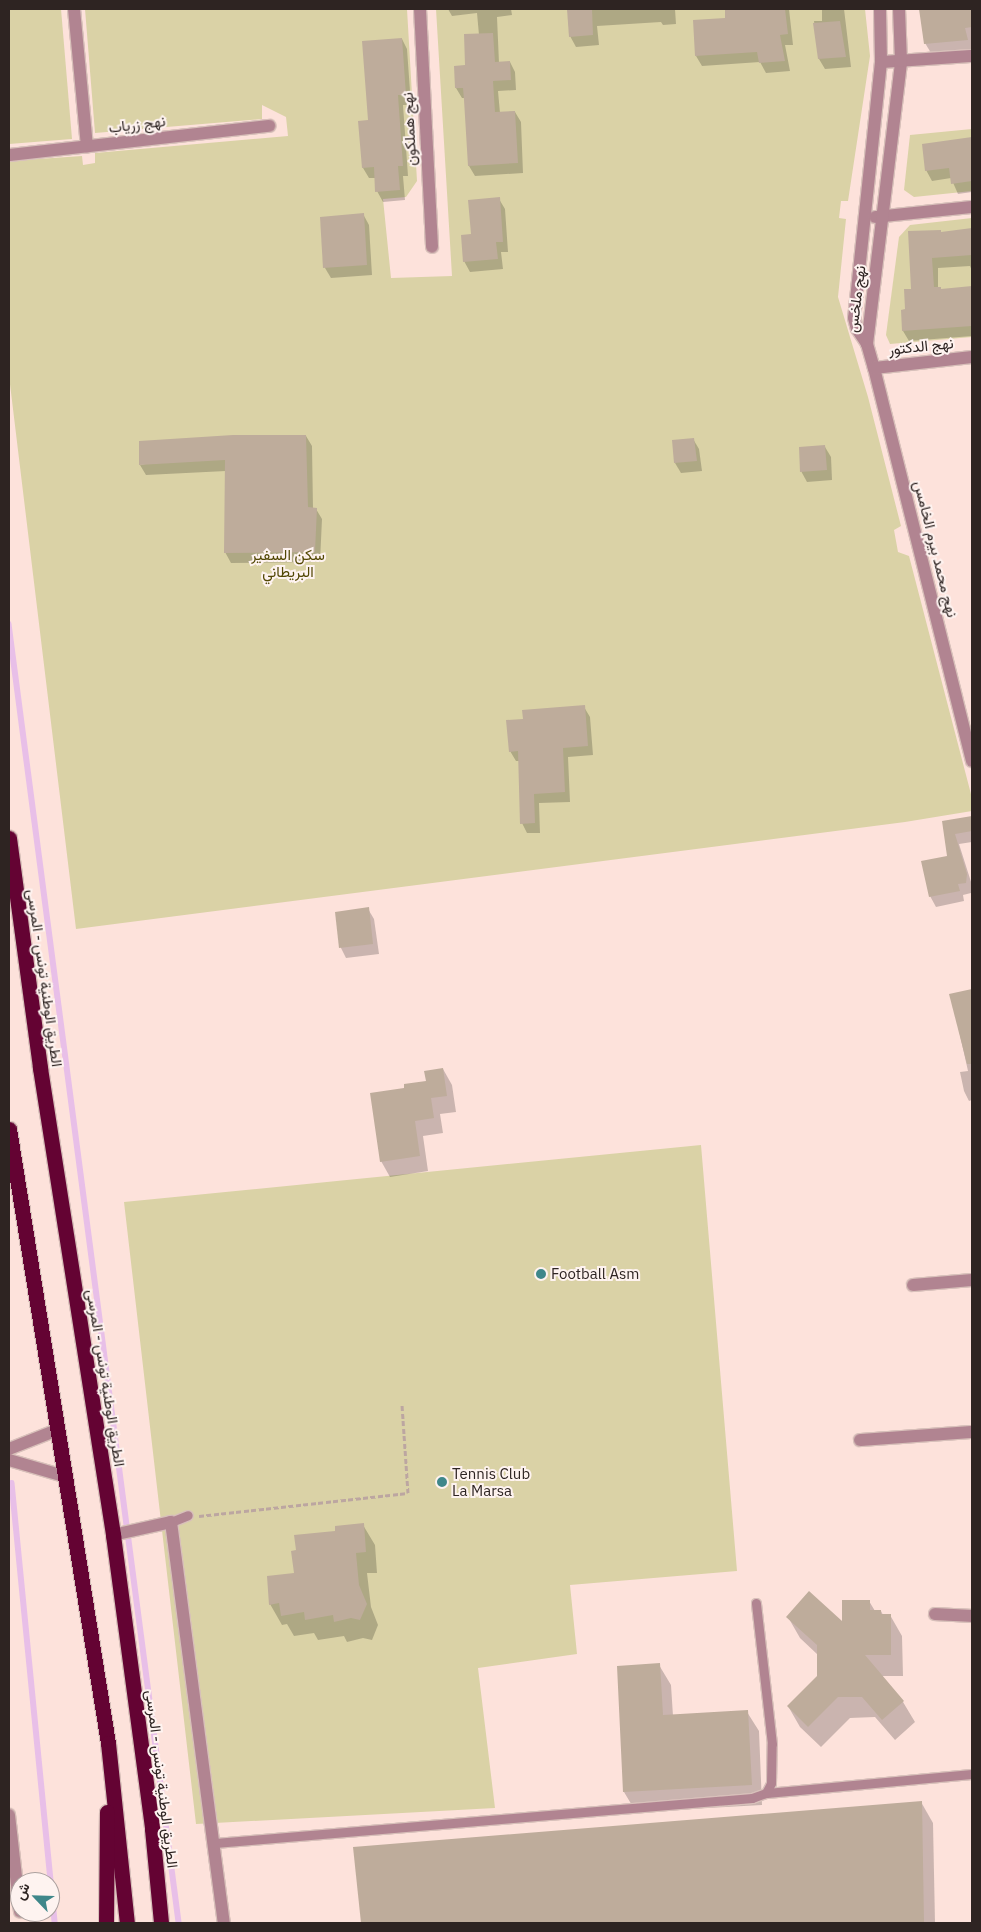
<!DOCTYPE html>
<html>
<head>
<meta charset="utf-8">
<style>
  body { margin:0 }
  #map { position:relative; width:981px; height:1932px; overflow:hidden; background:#fde2db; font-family:"IBM Plex Sans",Vazirmatn,sans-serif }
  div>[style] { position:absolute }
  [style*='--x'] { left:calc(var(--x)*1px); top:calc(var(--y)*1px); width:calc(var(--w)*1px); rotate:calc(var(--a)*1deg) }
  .green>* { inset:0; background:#dad2a6 }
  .shadow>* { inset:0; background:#0003 }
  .stream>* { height:5.5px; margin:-2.75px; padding:0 2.75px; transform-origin:2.75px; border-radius:2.75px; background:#e8bfe8 }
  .building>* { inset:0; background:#beac9b }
  .path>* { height:3px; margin-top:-1.5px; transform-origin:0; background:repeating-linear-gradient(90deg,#bca6a1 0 5px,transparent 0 7.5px) }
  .roads { filter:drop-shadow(1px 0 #d8c0ba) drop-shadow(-1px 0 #d8c0ba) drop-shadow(0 1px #d8c0ba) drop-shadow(0 -1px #d8c0ba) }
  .lane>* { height:9px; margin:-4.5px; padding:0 4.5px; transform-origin:4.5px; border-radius:4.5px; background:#b18491 }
  .street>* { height:12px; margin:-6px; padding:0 6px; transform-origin:6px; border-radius:6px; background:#b18491 }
  .highway>* { height:15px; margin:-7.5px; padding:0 7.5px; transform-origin:7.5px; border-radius:7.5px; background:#640333 }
  .dots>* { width:14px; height:14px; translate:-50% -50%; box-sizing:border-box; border:2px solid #fef3f0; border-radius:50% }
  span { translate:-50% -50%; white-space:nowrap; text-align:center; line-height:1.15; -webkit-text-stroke:4px #fef3f0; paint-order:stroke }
  .street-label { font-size:15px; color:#2e2422 }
  .park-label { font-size:15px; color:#524704 }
  .poi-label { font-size:15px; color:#2e2422 }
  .left { translate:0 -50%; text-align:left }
  .frame { position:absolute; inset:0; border:10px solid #2e2422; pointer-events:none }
  .north { position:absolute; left:10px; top:1872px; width:50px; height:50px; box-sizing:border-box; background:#fef3f0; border:1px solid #aba09e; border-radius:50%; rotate:294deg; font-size:14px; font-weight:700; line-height:20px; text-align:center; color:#2e2422 }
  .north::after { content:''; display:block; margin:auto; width:18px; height:22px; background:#3f878a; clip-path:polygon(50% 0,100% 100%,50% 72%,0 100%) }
</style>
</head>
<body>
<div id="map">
  <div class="green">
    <i style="clip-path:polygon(9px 9px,61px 9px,72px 139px,9px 144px)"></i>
    <i style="clip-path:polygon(85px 9px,407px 9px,417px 181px,406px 197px,383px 199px,391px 278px,452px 276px,436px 9px,865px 9px,870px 56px,848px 201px,841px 201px,839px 218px,846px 219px,838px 297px,868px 397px,901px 526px,894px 530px,898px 552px,909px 556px,972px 798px,972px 811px,905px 822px,76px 929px,9px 376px,9px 161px,82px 156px,83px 165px,95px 163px,95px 153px,288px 136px,286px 117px,262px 105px,262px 119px,95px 133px)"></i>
    <i style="clip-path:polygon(972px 129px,972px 191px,914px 197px,904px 190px,910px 135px)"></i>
    <i style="clip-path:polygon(972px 218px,972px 337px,890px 344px,886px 335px,899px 237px,910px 225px)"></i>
    <i style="clip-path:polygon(701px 1145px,737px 1571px,570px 1585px,577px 1654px,478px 1668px,495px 1808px,196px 1824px,124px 1202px)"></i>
  </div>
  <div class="shadow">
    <i style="clip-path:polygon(448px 9px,511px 9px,512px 15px,497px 17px,499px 63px,510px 62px,515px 72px,516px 90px,498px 91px,500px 113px,515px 112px,521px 122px,523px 173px,475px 176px,469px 166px,465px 98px,462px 98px,456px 88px,455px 67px,467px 66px,479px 35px,477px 13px,452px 16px)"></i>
    <i style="clip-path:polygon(555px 9px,675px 9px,676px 24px,663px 25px,661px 22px,597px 26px,599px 45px,576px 47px,570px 36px,568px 9px)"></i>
    <i style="clip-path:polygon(764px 9px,789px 9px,793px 45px,785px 45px,790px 71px,766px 73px,760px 62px,702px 66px,696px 56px,727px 20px,764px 11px)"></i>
    <i style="clip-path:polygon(822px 9px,844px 9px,851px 67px,825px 69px,819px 59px,814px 21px,822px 21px)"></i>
    <i style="clip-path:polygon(921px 9px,972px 9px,972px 50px,931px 53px,925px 43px)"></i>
    <i style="clip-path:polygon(402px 39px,407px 49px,411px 105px,403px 105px,408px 176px,403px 176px,405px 200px,383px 202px,377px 191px,376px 178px,369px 178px,363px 168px,360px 122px,369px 121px)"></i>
    <i style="clip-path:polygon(972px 138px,972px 192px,958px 194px,951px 178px,932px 181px,926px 170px,923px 145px)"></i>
    <i style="clip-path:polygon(499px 199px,505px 209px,508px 252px,501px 252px,503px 269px,470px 272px,464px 261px,472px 235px)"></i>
    <i style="clip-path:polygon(363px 214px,369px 225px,372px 275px,331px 278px,325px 268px,321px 218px)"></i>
    <i style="clip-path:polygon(972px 230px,972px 271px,970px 266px,938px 268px,938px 288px,941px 290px,972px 288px,972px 336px,909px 341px,903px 331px,912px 290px,941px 233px)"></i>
    <i style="clip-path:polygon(306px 436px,312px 446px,313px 509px,316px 509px,322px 519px,320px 562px,231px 563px,225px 552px,226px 471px,146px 475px,140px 465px)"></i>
    <i style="clip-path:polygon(693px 439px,699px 449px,702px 471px,681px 473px,675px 463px)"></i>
    <i style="clip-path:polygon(825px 447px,831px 457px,832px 480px,807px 482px,801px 471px)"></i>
    <i style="clip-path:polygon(584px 707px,590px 717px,593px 755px,568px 757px,570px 802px,539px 803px,540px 833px,527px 833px,522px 823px,520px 761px,516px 761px,510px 751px)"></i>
    <i style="clip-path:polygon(969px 818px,972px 823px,972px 842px,959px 844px,972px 885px,971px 893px,963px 895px,964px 901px,936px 907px,930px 896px,949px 857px,943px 822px)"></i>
    <i style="clip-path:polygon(368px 909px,374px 919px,379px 954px,346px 958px,341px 948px,336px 913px)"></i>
    <i style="clip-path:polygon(972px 990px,972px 1100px,969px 1101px,964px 1091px,960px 1072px,968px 1071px,951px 995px)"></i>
    <i style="clip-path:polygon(443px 1069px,452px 1085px,456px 1112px,440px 1114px,443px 1133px,423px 1136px,428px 1171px,390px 1177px,381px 1161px,406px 1089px,427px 1082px)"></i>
    <i style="clip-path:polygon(363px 1525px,375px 1545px,377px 1573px,367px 1573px,371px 1607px,378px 1625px,372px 1640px,363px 1638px,347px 1642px,344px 1636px,318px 1640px,314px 1633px,294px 1636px,287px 1624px,282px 1625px,270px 1604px,336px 1532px)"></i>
    <i style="clip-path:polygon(869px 1601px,875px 1611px,881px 1611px,883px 1615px,890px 1615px,902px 1636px,903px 1676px,881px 1676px,903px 1702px,915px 1722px,895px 1740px,875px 1717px,850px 1718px,821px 1747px,800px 1727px,788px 1706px,818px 1676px,818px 1655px,800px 1638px,788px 1617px,844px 1624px)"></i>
    <i style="clip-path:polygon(659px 1665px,671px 1685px,673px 1716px,747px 1712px,759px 1731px,762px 1805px,636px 1812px,624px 1792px)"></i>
    <i style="clip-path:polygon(921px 1802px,933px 1823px,935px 1923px,362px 1923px,354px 1849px)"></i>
  </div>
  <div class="stream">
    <i style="--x:9;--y:624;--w:1310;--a:82.54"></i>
    <i style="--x:12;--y:1483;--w:442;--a:84.4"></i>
  </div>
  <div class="building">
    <i style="clip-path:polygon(567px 9px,592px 9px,593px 35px,569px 37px)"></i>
    <i style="clip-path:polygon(725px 9px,785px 9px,788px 34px,780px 35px,785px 61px,759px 63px,757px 52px,695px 56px,693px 20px,725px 18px)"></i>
    <i style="clip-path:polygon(919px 9px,972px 9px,972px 27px,965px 28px,968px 40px,924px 44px)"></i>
    <i style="clip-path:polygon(840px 21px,846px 57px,818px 59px,813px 23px)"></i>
    <i style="clip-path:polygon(493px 33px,495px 62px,510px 61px,511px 80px,493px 81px,495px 112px,515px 111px,518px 163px,468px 166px,464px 100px,463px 88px,455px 88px,454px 66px,465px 65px,464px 34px)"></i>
    <i style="clip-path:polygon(402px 38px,406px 95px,398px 95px,403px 166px,398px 166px,400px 190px,375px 192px,374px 167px,362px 168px,358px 121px,368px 120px,362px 41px)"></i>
    <i style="clip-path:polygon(972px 137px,972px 181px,951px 184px,949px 168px,925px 171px,922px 144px)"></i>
    <i style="clip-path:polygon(500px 197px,503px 242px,496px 242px,498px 259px,463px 262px,461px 235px,471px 234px,468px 200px)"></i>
    <i style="clip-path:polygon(364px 213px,367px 265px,323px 268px,320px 217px)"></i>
    <i style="clip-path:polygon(972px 228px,972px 255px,932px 258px,934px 287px,941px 287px,941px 289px,972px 286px,972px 326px,902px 331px,901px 310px,905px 309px,904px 289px,911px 289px,908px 231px,941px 230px,941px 232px)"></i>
    <i style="clip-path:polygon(233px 435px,306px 435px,308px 507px,317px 508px,315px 552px,224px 553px,225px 460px,139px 465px,139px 441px)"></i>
    <i style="clip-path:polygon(694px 438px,697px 461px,674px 463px,672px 440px)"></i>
    <i style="clip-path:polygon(825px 445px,827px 470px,800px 472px,799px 447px)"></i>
    <i style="clip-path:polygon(585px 705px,588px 746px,563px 748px,565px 792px,534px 794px,535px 823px,520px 824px,518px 751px,509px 752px,506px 720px,523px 719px,522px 710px)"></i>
    <i style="clip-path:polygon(972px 816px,972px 831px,955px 834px,967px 874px,966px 883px,958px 884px,960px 891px,929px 897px,921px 861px,947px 856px,942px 821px)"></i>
    <i style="clip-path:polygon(369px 907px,373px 944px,339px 948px,335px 912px)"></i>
    <i style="clip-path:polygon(972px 989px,972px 1064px,967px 1064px,949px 994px)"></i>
    <i style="clip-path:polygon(443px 1068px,447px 1096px,431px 1098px,434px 1118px,415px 1121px,420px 1156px,380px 1162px,370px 1093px,404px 1088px,404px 1084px,426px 1081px,424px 1071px)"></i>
    <i style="clip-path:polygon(364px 1523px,366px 1552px,356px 1553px,359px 1585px,367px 1604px,360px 1620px,351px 1618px,334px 1622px,333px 1615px,305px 1620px,304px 1612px,281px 1616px,279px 1603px,269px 1605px,267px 1576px,294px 1573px,291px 1551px,296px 1550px,294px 1535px,335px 1531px,335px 1526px)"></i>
    <i style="clip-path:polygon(809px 1591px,842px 1621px,842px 1600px,870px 1600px,870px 1610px,881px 1610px,881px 1614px,891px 1614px,891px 1655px,865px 1655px,904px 1701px,882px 1720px,862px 1697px,838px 1697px,808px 1727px,787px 1706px,817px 1676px,817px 1645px,786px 1617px)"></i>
    <i style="clip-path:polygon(660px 1663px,663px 1715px,748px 1710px,752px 1785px,623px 1792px,617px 1666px)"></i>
    <i style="clip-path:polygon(922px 1801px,924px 1923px,361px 1923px,353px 1847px)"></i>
  </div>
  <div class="path">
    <i style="--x:199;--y:1516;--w:210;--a:-6.3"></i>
    <i style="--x:408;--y:1493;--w:89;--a:-93.9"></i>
  </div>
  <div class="roads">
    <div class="lane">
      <i style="--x:171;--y:1522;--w:18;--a:-22"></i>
      <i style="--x:766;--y:1793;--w:207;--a:-5.3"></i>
      <i style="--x:215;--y:1843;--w:539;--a:-4.79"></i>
      <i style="--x:752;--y:1798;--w:15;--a:-20"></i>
      <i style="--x:766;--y:1793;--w:11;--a:-63"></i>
      <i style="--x:771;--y:1783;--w:39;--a:-89"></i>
      <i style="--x:772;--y:1744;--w:142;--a:-96.5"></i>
    </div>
    <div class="street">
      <i style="--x:74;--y:9;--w:138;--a:84.6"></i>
      <i style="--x:420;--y:9;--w:238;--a:87.1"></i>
      <i style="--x:880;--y:9;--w:53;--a:88.9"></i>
      <i style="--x:881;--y:62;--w:257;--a:96"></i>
      <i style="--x:854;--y:318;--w:11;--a:75"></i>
      <i style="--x:857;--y:329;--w:18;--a:56"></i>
      <i style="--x:867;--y:344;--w:25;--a:74"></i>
      <i style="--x:874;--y:368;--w:405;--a:76"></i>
      <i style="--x:881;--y:62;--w:91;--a:-3.8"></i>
      <i style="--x:9;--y:155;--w:262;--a:-6.4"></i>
      <i style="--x:875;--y:217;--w:98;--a:-5.9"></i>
      <i style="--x:867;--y:344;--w:285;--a:-83.1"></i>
      <i style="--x:901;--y:61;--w:52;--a:-92.2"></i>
      <i style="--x:874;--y:368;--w:99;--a:-6.4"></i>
      <i style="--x:913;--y:1285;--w:59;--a:-4.8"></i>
      <i style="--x:860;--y:1440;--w:112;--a:-4.1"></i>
      <i style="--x:9;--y:1449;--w:52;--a:-21.6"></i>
      <i style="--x:9;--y:1460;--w:57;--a:16.2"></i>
      <i style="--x:113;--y:1535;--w:59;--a:-12.6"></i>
      <i style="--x:171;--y:1522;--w:404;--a:82.5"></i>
      <i style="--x:935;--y:1614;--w:37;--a:3"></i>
      <i style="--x:9;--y:1815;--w:97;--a:83.5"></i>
    </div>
    <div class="highway">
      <i style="--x:9;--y:838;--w:232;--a:82.3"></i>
      <i style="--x:40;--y:1068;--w:473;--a:81.1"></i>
      <i style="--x:113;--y:1535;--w:297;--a:82.4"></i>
      <i style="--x:152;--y:1829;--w:94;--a:84.5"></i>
      <i style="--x:9;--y:1129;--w:622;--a:80.84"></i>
      <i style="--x:108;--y:1743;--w:181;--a:84"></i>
      <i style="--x:106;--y:1923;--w:111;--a:-89.5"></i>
    </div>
  </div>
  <div class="dots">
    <i style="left:541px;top:1274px;background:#3f878a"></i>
    <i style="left:442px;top:1482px;background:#3f878a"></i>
  </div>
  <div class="street-label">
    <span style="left:137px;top:124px;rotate:-7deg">نهج زرياب</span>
    <span style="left:409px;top:129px;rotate:-93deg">نهج هملكون</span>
    <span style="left:856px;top:299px;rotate:-83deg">نهج ملخس</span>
    <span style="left:921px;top:346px;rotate:-6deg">نهج الدكتور</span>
    <span style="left:936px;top:549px;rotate:76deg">نهج محمد بيرم الخامس</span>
    <span style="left:45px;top:978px;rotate:82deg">الطريق الوطنية تونس - المرسى</span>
    <span style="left:106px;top:1378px;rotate:81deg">الطريق الوطنية تونس - المرسى</span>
    <span style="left:162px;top:1779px;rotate:83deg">الطريق الوطنية تونس - المرسى</span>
  </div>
  <div class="park-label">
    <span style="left:288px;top:563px">سكن السفير<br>البريطاني</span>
  </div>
  <div class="poi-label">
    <span class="left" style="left:551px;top:1274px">Football Asm</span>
    <span class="left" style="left:452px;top:1482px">Tennis Club<br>La Marsa</span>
  </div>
  <div class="frame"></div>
  <div class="north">ش</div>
</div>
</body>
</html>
